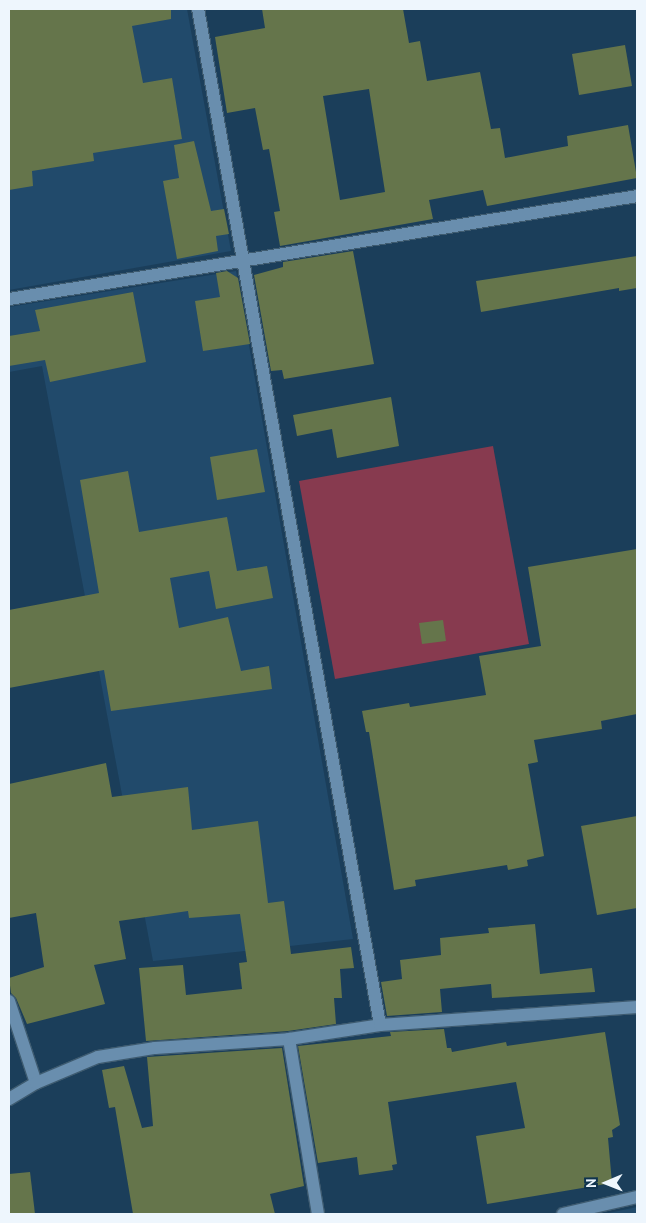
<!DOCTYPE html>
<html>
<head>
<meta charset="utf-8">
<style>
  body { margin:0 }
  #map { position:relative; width:646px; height:1223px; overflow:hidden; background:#1b3e5a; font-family:"PT Sans",sans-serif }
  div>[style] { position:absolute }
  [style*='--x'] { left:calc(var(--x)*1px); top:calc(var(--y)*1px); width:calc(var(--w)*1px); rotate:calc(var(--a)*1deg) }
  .built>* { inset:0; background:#214a6b }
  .green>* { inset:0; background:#873a4f }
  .building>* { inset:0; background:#65754b }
  .roads { filter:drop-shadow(1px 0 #3e5b70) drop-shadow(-1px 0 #3e5b70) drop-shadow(0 1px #3e5b70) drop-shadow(0 -1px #3e5b70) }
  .minor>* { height:12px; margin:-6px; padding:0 6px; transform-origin:6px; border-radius:6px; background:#698eae }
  span { translate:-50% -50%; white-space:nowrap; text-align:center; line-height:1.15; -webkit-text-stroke:4.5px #0f334e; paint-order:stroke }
  .frame { position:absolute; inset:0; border:10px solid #eef6fd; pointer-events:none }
  .north { position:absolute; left:581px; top:1158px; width:50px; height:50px; -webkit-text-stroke:4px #0f334e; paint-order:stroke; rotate:269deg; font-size:14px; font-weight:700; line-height:20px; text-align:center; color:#eef6fd }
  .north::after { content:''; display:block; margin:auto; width:18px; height:22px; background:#eef6fd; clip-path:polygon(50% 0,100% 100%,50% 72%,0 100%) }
</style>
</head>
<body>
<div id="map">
  <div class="built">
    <i style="clip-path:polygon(9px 9px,187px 9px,231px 251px,9px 290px)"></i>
    <i style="clip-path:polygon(236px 271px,353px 939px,153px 961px,42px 366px,9px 372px,9px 307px)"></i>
    <i style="clip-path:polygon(637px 1207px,637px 1214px,604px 1214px)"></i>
  </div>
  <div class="green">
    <i style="clip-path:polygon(493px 446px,529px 644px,335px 679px,299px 481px)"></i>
  </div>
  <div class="building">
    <i style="clip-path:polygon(9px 9px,171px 9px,171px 19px,132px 26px,143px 83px,172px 78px,182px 139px,93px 153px,94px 161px,32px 171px,33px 186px,9px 190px)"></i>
    <i style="clip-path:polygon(evenodd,262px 9px,403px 9px,409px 43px,420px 41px,427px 81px,480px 72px,491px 129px,500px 128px,505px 158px,568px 146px,567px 136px,628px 125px,637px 178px,487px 206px,483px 190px,429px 200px,433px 219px,280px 246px,274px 212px,280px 211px,269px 149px,263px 150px,255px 108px,227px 113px,215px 37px,265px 28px,262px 9px,369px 89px,385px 192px,340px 200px,323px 96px,369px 89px)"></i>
    <i style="clip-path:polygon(625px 45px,632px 86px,579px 95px,572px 54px)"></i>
    <i style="clip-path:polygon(194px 141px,211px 211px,224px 209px,229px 234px,216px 236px,218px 251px,177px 259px,163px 181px,179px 178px,174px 145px)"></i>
    <i style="clip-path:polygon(353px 251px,374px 364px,284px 379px,282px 370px,271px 371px,254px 275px,283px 267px,283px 262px)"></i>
    <i style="clip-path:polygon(637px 256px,637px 288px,619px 291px,619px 288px,481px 312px,476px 281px)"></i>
    <i style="clip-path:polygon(227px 271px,238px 278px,250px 344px,203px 351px,195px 301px,220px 297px,216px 273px)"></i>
    <i style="clip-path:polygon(133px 292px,146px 362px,50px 382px,45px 360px,9px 366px,9px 336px,40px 331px,35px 310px)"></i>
    <i style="clip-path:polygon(391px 397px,399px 446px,337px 458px,332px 429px,297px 436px,293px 415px)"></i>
    <i style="clip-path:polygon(257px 449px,265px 492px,217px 500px,210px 457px)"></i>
    <i style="clip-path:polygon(128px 471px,139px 532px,227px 517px,237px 571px,267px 566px,273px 598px,216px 609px,209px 571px,170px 578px,179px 628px,228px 617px,241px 671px,269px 666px,272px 689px,111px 711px,104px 670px,9px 688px,9px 610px,99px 593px,80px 480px)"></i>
    <i style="clip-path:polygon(637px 549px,637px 714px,601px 721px,602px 729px,534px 740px,538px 762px,528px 764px,544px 856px,527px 860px,528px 866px,508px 870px,507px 865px,415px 880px,416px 886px,394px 890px,369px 732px,366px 732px,362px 711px,409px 703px,410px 707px,486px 695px,479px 656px,541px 646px,528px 567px)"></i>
    <i style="clip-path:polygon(443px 620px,446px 641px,422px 644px,419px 623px)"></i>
    <i style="clip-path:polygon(106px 763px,112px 797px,188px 787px,192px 830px,258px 821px,268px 903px,284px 901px,291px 954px,351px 947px,354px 968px,340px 969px,342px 998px,334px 998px,336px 1024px,288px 1031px,146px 1041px,139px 968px,183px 965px,186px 995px,242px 989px,239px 963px,247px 962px,240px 914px,189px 918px,188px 911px,119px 921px,126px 959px,94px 965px,105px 1004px,27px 1024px,16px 998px,11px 993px,9px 978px,44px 967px,36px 913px,9px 918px,9px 784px)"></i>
    <i style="clip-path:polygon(637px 816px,637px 908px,597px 915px,581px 826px)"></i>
    <i style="clip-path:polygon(535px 924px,540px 974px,592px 968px,595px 992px,492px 998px,491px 984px,440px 989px,442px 1012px,387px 1016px,381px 982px,402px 979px,400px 960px,441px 955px,440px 938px,489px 933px,488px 928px)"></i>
    <i style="clip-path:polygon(444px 1029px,447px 1048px,451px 1048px,452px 1052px,506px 1042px,507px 1046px,605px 1032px,620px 1125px,612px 1130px,613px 1137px,608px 1138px,612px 1183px,487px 1204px,476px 1136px,525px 1128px,516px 1082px,388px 1102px,397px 1164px,392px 1165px,393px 1170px,359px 1175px,357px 1157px,318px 1163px,298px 1046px,391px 1036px,390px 1032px)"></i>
    <i style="clip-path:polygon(282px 1048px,304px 1186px,270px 1194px,275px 1214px,133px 1214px,115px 1107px,109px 1108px,102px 1070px,124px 1066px,142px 1128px,153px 1126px,147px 1057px)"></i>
    <i style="clip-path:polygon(30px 1172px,35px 1214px,9px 1214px,9px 1174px)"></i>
  </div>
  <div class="roads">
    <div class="minor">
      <i style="--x:198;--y:9;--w:1032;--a:79.84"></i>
      <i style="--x:9;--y:299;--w:636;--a:-9.31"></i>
      <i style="--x:9;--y:1001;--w:86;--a:71.8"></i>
      <i style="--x:289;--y:1039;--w:177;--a:80.6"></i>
      <i style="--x:9;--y:1099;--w:31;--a:-31"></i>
      <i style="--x:36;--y:1083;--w:67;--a:-22.8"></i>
      <i style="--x:98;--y:1057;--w:58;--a:-9"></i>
      <i style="--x:155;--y:1048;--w:134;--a:-3.8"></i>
      <i style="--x:289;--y:1039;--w:92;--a:-8.7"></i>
      <i style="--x:380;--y:1025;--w:258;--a:-4"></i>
      <i style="--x:563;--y:1214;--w:76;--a:-12.9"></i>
    </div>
  </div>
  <div class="frame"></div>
  <div class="north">N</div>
</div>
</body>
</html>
